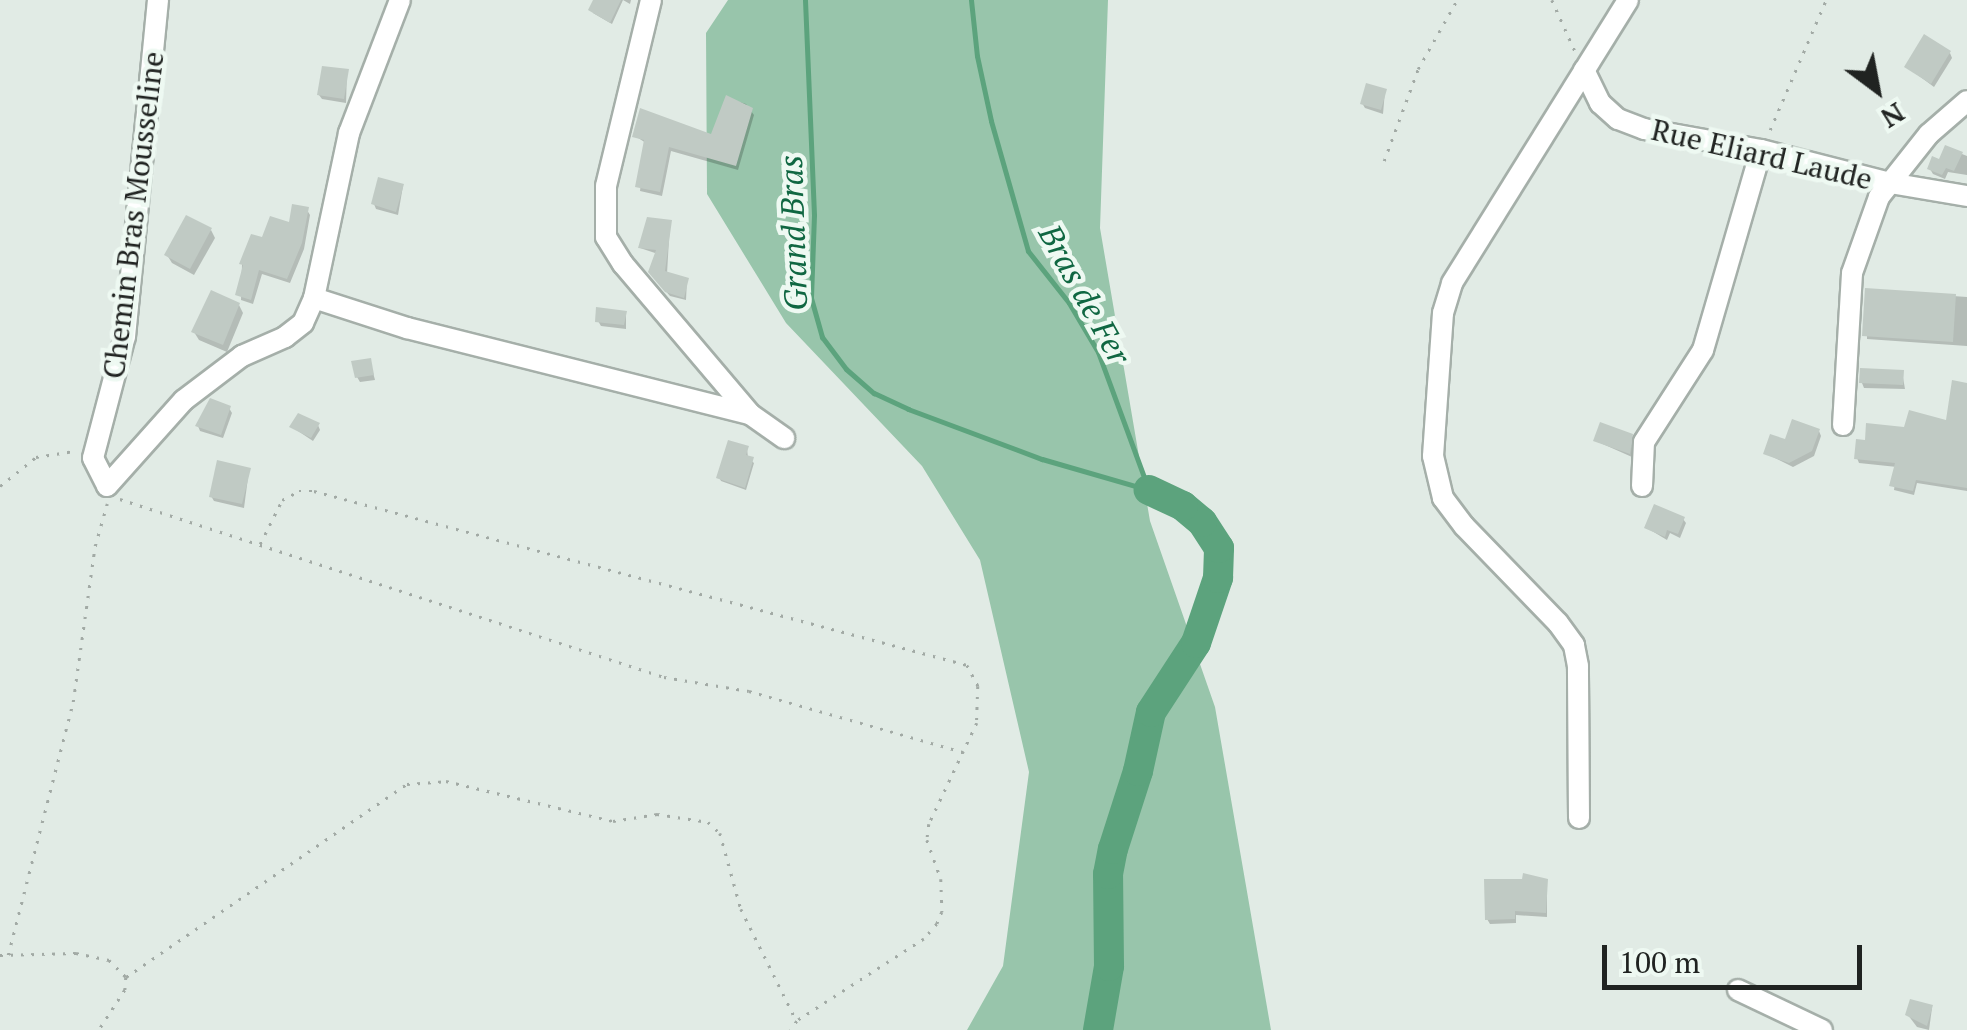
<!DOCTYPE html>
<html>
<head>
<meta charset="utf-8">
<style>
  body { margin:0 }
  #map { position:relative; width:1967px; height:1030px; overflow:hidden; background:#e1ebe5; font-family:"PT Serif",serif }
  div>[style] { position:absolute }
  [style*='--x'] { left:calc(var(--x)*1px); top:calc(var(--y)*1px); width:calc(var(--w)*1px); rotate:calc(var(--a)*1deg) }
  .green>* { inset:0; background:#98c5ab }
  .shadow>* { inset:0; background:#0003 }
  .stream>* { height:5px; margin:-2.5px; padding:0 2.5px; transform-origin:2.5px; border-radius:2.5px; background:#5ca37d }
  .river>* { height:30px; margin:-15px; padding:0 15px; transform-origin:15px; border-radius:15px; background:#5ca37d }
  .building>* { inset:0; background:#c0cac4 }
  .path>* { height:2.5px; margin-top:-1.25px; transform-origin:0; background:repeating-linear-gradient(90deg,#a2aaa5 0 2.5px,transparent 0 10.5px) }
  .roads { filter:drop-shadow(2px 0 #a5afa9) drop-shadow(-2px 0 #a5afa9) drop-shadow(0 2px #a5afa9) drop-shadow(0 -2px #a5afa9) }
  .street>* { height:20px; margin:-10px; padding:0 10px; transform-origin:10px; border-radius:10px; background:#fff }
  span { translate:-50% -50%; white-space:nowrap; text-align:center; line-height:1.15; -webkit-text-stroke:9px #eef9f2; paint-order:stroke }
  .street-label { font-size:30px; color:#202321 }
  .water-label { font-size:32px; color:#106742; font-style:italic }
  .north { position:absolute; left:1827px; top:40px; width:100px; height:100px; -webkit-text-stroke:8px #eef9f2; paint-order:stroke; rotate:148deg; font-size:28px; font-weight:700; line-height:40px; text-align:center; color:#202321 }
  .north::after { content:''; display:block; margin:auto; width:35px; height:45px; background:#202321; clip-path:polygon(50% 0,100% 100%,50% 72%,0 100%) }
  .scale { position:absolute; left:1602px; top:945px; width:260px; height:45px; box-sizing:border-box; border:5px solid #202321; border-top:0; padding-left:12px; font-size:30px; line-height:35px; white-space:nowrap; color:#202321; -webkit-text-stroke:8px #eef9f2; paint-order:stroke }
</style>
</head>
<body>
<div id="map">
  <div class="green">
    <i style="clip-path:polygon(728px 0,1108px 0,1100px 228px,1150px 521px,1215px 707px,1271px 1030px,967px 1030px,1003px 966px,1029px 772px,980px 560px,922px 466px,786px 323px,707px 194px,706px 33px)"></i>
  </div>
  <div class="shadow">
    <i style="clip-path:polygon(596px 0,631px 0,630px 4px,623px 0,612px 24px,593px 13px)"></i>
    <i style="clip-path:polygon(1950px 53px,1952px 58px,1934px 87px,1907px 67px)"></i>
    <i style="clip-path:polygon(347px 71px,346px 103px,322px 99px,319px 95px)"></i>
    <i style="clip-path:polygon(1385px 91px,1383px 114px,1365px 108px,1362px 103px)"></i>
    <i style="clip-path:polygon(727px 98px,746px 104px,754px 115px,738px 170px,671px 151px,662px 196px,640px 191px,646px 143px,635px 136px,713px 137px)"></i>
    <i style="clip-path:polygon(1947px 148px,1967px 156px,1967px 175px,1948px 172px,1945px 179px,1933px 174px,1930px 169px,1941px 162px)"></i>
    <i style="clip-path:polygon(403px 186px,398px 215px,376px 209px,374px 204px)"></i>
    <i style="clip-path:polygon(307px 210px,310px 215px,304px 249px,290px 283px,262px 274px,253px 304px,241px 300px,242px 264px)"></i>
    <i style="clip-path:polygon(670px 222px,667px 274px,687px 280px,686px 300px,670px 296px,653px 277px,658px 254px,640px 248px)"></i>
    <i style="clip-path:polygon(211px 230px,215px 238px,194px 275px,172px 263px,167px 255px)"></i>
    <i style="clip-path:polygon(1867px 290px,1967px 297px,1967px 346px,1867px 339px)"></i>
    <i style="clip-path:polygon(239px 305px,243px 313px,227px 352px,199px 340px,194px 332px)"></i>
    <i style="clip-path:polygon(626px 313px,626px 329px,601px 326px,598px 321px)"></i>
    <i style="clip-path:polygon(370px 361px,375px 380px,360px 382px,357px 377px)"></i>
    <i style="clip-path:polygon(1902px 372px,1905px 389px,1864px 388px,1862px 383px)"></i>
    <i style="clip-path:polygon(1967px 385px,1967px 491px,1917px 483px,1914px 495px,1894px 490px,1897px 467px,1859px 463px,1857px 458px,1867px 442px,1948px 423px)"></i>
    <i style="clip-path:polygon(229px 408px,232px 413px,223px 438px,200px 431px,198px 426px)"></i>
    <i style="clip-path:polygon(318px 425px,320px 430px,313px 441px,292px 427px)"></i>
    <i style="clip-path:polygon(1819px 431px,1821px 436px,1814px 456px,1793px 467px,1765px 453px)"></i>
    <i style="clip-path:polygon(1631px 436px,1632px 457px,1596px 441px)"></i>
    <i style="clip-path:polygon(747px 448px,748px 458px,754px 463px,746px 490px,721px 481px,719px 477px)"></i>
    <i style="clip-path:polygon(249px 470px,244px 508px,214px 501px,211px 496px)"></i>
    <i style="clip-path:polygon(1683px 519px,1686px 523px,1680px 538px,1670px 533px,1667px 540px,1647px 528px)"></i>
    <i style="clip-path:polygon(1525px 881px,1547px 881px,1547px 917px,1516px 915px,1516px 923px,1490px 924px,1487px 919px)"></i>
    <i style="clip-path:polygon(1932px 1008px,1929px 1030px,1917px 1027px,1908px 1015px)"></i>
  </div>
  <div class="stream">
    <i style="--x:805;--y:0;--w:215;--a:87.6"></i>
    <i style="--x:814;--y:215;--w:83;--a:92.1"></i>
    <i style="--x:811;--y:298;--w:41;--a:74.2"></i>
    <i style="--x:822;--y:337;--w:40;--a:53"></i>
    <i style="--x:846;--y:369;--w:37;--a:41"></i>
    <i style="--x:874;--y:393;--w:38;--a:25"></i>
    <i style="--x:908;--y:409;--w:143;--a:20.5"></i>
    <i style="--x:1042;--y:459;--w:111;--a:16.2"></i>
    <i style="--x:971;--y:0;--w:56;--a:83.9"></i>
    <i style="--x:977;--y:56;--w:66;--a:77.8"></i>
    <i style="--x:991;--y:121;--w:135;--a:74.1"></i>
    <i style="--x:1028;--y:251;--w:66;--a:51.7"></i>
    <i style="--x:1069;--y:303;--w:57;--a:59.4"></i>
    <i style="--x:1098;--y:352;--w:145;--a:69.8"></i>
  </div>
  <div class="river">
    <i style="--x:1098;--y:1030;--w:65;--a:-80.2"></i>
    <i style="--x:1109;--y:966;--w:92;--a:-90.6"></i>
    <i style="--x:1108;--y:874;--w:25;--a:-79"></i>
    <i style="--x:1113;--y:849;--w:82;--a:-72.2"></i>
    <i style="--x:1138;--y:771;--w:60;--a:-77.6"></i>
    <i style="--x:1151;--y:712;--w:82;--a:-56.9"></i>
    <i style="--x:1196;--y:643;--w:69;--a:-71.3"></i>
    <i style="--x:1218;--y:578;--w:30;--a:-88"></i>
    <i style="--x:1219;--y:548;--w:31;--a:-123"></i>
    <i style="--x:1202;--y:522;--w:25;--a:-140"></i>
    <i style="--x:1183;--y:506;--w:38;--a:-155"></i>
  </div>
  <div class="building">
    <i style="clip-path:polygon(593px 0,621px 0,610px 23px,588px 10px)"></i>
    <i style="clip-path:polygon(1924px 34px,1951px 51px,1931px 84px,1904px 67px)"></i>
    <i style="clip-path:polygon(322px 66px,349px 69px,344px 99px,317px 95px)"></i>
    <i style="clip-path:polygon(1366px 83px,1387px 89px,1381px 110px,1360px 104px)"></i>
    <i style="clip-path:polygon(726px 95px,753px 108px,736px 166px,669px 147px,660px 192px,635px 187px,644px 140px,632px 137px,640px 108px,711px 134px)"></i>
    <i style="clip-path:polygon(1945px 145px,1963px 152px,1954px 171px,1946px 168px,1942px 175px,1927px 169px,1932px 156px,1939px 159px)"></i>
    <i style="clip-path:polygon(378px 177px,404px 184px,396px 212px,371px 204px)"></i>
    <i style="clip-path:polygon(292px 204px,309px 207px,302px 243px,287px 279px,259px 270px,251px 300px,235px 295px,243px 265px,239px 264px,251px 234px,262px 237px,270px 216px,289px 222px)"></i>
    <i style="clip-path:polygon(186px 215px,212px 228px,190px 269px,164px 255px)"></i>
    <i style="clip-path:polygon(647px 217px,672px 220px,665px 271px,689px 278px,684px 298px,665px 292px,648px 272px,656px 250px,638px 248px)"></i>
    <i style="clip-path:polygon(1865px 288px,1956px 294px,1953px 342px,1862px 336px)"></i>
    <i style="clip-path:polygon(211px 290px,240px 303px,223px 345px,191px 332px)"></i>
    <i style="clip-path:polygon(596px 307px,627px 311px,624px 325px,595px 322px)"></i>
    <i style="clip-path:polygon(371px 358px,374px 375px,355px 378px,351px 361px)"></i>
    <i style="clip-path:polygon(1860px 368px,1904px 370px,1903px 385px,1859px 383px)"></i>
    <i style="clip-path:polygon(1952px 380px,1967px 383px,1967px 488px,1916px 480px,1913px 491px,1889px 486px,1895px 463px,1854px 459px,1856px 439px,1865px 440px,1866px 423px,1904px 427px,1909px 410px,1946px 420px)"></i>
    <i style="clip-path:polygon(210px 398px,231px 406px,221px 435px,195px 426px)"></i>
    <i style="clip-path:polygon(298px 413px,320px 423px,311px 438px,289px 427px)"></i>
    <i style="clip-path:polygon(1792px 419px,1820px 429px,1812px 451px,1789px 463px,1763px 454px,1770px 434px,1785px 439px)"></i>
    <i style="clip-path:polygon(1600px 422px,1633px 434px,1630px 454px,1593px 441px)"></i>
    <i style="clip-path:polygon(728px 440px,749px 446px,746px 455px,754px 457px,745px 488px,716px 478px)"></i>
    <i style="clip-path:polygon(217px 460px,251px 468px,242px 504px,209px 497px)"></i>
    <i style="clip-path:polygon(1654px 504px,1685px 517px,1678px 534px,1667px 530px,1665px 537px,1644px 528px)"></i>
    <i style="clip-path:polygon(1523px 873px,1548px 879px,1546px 913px,1515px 911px,1515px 919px,1485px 920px,1484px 879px,1522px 879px)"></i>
    <i style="clip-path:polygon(1910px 999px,1933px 1005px,1927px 1026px,1905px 1015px)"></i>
  </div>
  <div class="path">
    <i style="--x:1552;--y:0;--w:56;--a:65.7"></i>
    <i style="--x:1770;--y:130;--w:142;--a:-66.7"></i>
    <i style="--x:1384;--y:161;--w:98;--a:-69.7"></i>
    <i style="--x:1418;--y:69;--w:79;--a:-60.5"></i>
    <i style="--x:0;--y:486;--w:46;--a:-38.9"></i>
    <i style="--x:36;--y:457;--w:37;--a:-9"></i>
    <i style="--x:120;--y:499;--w:572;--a:18.12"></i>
    <i style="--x:664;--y:677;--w:86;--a:9.4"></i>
    <i style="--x:749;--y:691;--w:223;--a:15.9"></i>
    <i style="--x:260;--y:544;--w:49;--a:-63.4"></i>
    <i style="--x:282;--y:500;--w:19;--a:-28"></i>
    <i style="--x:299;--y:491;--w:15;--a:0"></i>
    <i style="--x:314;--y:491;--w:676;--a:14.92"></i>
    <i style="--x:967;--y:665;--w:24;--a:62"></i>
    <i style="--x:978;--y:686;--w:37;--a:92"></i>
    <i style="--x:977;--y:723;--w:112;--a:115.4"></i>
    <i style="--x:929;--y:824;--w:16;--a:97"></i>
    <i style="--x:927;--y:840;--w:41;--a:70.3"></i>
    <i style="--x:941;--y:879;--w:33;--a:88"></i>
    <i style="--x:942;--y:912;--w:13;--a:113"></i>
    <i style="--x:937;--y:924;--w:20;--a:131"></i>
    <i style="--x:924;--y:939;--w:151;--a:147.2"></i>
    <i style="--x:797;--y:1021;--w:11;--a:124"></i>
    <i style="--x:0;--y:955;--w:76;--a:-1.5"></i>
    <i style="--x:76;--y:953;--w:34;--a:12"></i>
    <i style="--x:109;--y:960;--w:24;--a:45"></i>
    <i style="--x:126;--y:977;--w:13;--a:94"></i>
    <i style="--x:125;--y:990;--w:48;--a:123"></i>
    <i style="--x:8;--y:955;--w:261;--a:-75.6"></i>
    <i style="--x:73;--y:702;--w:158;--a:-82"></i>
    <i style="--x:95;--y:546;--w:44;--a:-74.1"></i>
    <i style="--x:126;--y:977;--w:341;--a:-34.5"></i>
    <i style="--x:407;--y:784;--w:39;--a:-4"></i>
    <i style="--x:446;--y:781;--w:172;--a:13.5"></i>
    <i style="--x:613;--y:821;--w:45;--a:-9"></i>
    <i style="--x:657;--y:814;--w:52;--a:8.9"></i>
    <i style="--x:708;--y:822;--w:16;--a:43"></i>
    <i style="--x:720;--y:833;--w:79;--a:74.6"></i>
    <i style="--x:741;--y:909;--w:124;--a:63.6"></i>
  </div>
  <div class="roads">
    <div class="street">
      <i style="--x:158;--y:0;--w:338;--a:95.6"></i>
      <i style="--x:125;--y:336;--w:126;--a:104.7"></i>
      <i style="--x:93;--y:458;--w:31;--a:63"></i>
      <i style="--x:107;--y:486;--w:115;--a:-48.2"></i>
      <i style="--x:184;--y:400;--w:73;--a:-37.2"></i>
      <i style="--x:242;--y:356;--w:47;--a:-23.8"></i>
      <i style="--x:285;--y:337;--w:23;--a:-38"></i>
      <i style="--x:303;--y:323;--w:27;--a:-66"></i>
      <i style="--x:314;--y:298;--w:169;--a:-78"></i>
      <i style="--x:349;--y:133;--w:142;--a:-69"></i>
      <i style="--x:651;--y:0;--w:191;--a:103.6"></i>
      <i style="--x:606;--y:186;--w:51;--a:90"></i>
      <i style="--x:606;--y:237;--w:32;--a:58"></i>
      <i style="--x:623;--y:264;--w:197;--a:49.7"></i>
      <i style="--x:1584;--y:70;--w:37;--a:64"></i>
      <i style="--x:1600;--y:103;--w:24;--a:42"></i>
      <i style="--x:1618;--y:119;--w:28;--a:21"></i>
      <i style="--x:1644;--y:129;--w:119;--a:10.2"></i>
      <i style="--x:1761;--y:150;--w:133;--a:14.3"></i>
      <i style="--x:1890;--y:183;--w:78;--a:9.6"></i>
      <i style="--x:314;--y:298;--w:98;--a:17.9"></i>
      <i style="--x:407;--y:328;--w:354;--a:14.1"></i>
      <i style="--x:750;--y:414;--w:42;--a:35.2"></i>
      <i style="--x:1843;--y:425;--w:152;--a:-86.6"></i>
      <i style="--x:1852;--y:273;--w:81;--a:-70.4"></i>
      <i style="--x:1879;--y:197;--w:80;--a:-51.6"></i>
      <i style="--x:1929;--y:134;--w:50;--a:-41"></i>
      <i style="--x:1642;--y:486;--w:44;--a:-87.4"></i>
      <i style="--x:1644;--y:442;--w:109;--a:-57.3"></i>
      <i style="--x:1703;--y:350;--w:208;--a:-73.8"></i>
      <i style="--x:1579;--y:818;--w:152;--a:-90.4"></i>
      <i style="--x:1578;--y:666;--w:21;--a:-101"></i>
      <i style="--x:1574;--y:645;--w:27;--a:-126"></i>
      <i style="--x:1558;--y:623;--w:135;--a:-134.1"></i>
      <i style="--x:1464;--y:526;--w:35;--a:-127"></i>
      <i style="--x:1443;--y:498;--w:43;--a:-103.4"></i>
      <i style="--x:1433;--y:456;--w:143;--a:-86"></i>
      <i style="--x:1443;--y:313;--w:31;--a:-73"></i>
      <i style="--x:1452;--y:283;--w:333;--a:-58.1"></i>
      <i style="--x:1738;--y:990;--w:93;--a:25.5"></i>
    </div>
  </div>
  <div class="street-label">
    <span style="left:1762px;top:154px;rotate:13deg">Rue Eliard Laude</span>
    <span style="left:133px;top:215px;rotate:-83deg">Chemin Bras Mousseline</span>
  </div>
  <div class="water-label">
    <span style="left:793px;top:233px;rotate:-92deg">Grand Bras</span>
    <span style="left:1085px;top:294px;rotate:61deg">Bras de Fer</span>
  </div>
  <div class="north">N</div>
  <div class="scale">100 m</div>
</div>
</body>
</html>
